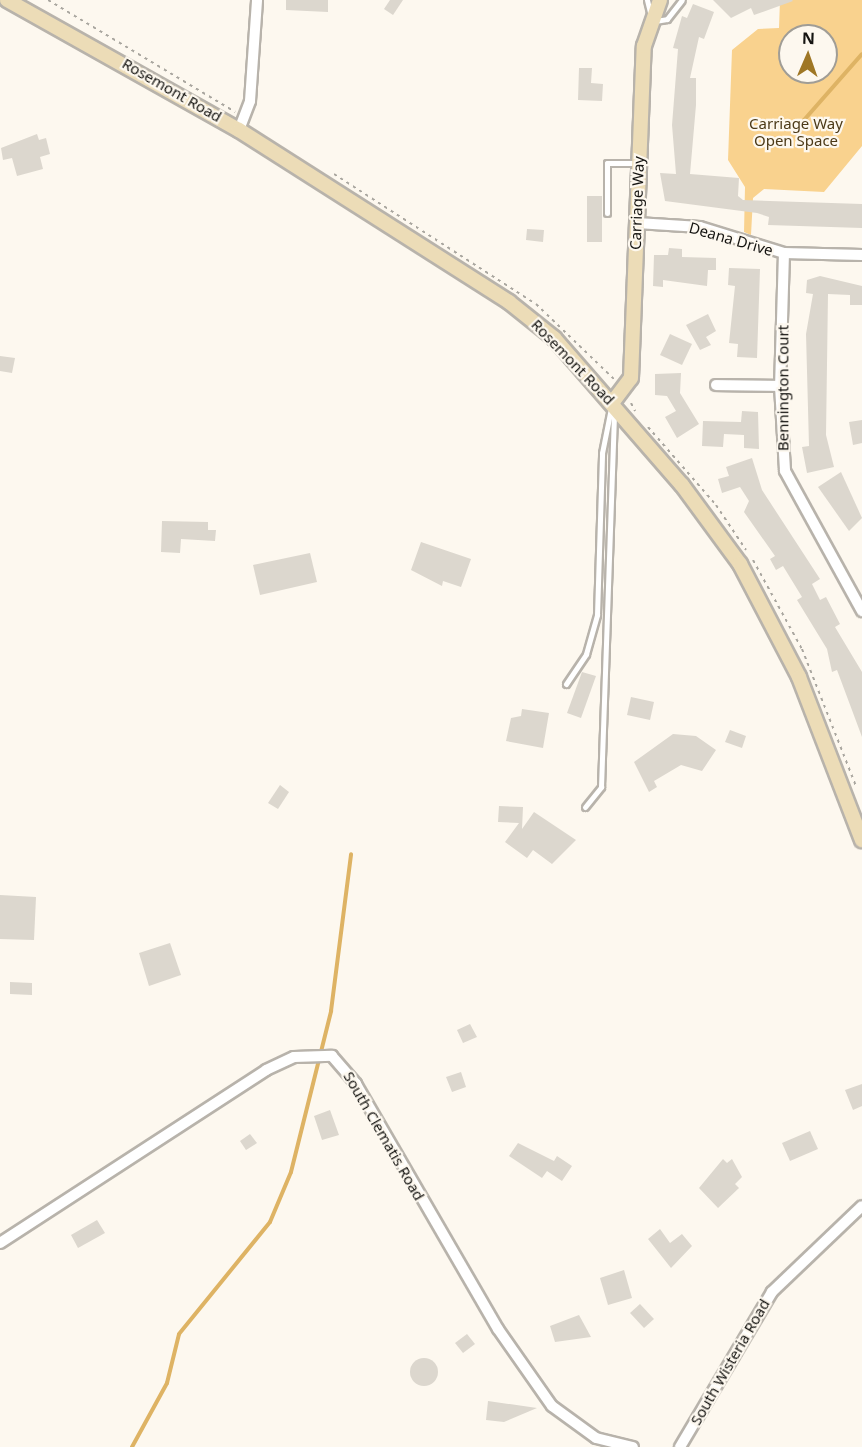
<!DOCTYPE html>
<html>
<head>
<meta charset="utf-8">
<style>
  body { margin:0 }
  #map { position:relative; width:862px; height:1447px; overflow:hidden; background:#fdf8ef; font-family:"Noto Sans",sans-serif }
  div>[style] { position:absolute }
  [style*='--x'] { left:calc(var(--x)*1px); top:calc(var(--y)*1px); width:calc(var(--w)*1px); rotate:calc(var(--a)*1deg) }
  .green>* { inset:0; background:#f9d28e }
  .stream>* { height:4px; margin:-2px; padding:0 2px; transform-origin:2px; border-radius:2px; background:#deb364 }
  .building>* { inset:0; background:#dcd7ce }
  .round { border-radius:50% }
  .path>* { height:2px; margin-top:-1px; transform-origin:0; background:repeating-linear-gradient(90deg,#a9a69f 0 3px,transparent 0 7.5px) }
  .roads { filter:drop-shadow(2px 0 #b8b3ab) drop-shadow(-2px 0 #b8b3ab) drop-shadow(0 2px #b8b3ab) drop-shadow(0 -2px #b8b3ab) }
  .lane>* { height:5px; margin:-2.5px; padding:0 2.5px; transform-origin:2.5px; border-radius:2.5px; background:#fff }
  .street>* { height:10px; margin:-5px; padding:0 5px; transform-origin:5px; border-radius:5px; background:#fff }
  .secondary>* { height:14px; margin:-7px; padding:0 7px; transform-origin:7px; border-radius:7px; background:#ecdcb7 }
  span { translate:-50% -50%; white-space:nowrap; text-align:center; line-height:1.15; -webkit-text-stroke:4.5px #fdf8ef; paint-order:stroke }
  .street-label { font-size:15px; color:#151411 }
  .park-label { font-size:15px; color:#4c3a18 }
  .north { position:absolute; left:778px; top:24px; width:60px; height:60px; box-sizing:border-box; background:#fdf8ef; border:2px solid #a09d96; border-radius:50%; rotate:2deg; font-size:16px; font-weight:700; line-height:24px; text-align:center; color:#151411 }
  .north::after { content:''; display:block; margin:auto; width:21px; height:27px; background:#9f7725; clip-path:polygon(50% 0,100% 100%,50% 72%,0 100%) }
</style>
</head>
<body>
<div id="map">
  <div class="green">
    <i style="clip-path:polygon(evenodd,780px 0,862px 0,862px 146px,824px 192px,764px 189px,753px 198px,751px 235px,744px 232px,745px 187px,728px 160px,732px 50px,758px 29px,779px 28px,780px 0,790px 36px,826px 36px,826px 72px,790px 72px,790px 36px)"></i>
  </div>
  <div class="stream">
    <i style="--x:797;--y:128;--w:98;--a:-48.7"></i>
    <i style="--x:132;--y:1447;--w:73;--a:-61.3"></i>
    <i style="--x:167;--y:1383;--w:50;--a:-76.2"></i>
    <i style="--x:179;--y:1334;--w:144;--a:-50.9"></i>
    <i style="--x:270;--y:1222;--w:54;--a:-67.2"></i>
    <i style="--x:291;--y:1172;--w:166;--a:-76"></i>
    <i style="--x:331;--y:1011;--w:158;--a:-82.7"></i>
  </div>
  <div class="building">
    <i style="clip-path:polygon(286px 0,328px 0,328px 12px,286px 10px)"></i>
    <i style="clip-path:polygon(390px 0,403px 0,393px 15px,384px 9px)"></i>
    <i style="clip-path:polygon(713px 0,792px 0,793px 1px,754px 15px,751px 8px,731px 18px)"></i>
    <i style="clip-path:polygon(693px 4px,714px 12px,704px 39px,699px 37px,690px 78px,696px 78px,696px 105px,690px 174px,739px 178px,738px 196px,743px 200px,862px 204px,862px 228px,768px 225px,769px 217px,757px 213px,665px 201px,660px 173px,676px 174px,672px 125px,678px 49px,673px 48px,682px 16px,687px 18px)"></i>
    <i style="clip-path:polygon(579px 68px,592px 68px,591px 83px,603px 84px,602px 101px,578px 100px)"></i>
    <i style="clip-path:polygon(37px 134px,39px 140px,46px 138px,50px 154px,40px 157px,43px 169px,17px 176px,12px 158px,3px 160px,1px 148px)"></i>
    <i style="clip-path:polygon(587px 196px,602px 196px,602px 242px,587px 242px)"></i>
    <i style="clip-path:polygon(527px 229px,544px 230px,543px 242px,526px 240px)"></i>
    <i style="clip-path:polygon(669px 248px,682px 249px,682px 257px,716px 258px,716px 270px,708px 270px,707px 286px,663px 280px,663px 287px,653px 286px,654px 255px,668px 255px)"></i>
    <i style="clip-path:polygon(729px 268px,760px 269px,757px 358px,737px 357px,738px 344px,729px 343px,735px 286px,728px 285px)"></i>
    <i style="clip-path:polygon(820px 276px,862px 286px,862px 305px,850px 305px,850px 295px,828px 294px,826px 435px,834px 467px,807px 473px,802px 447px,809px 446px,806px 334px,813px 294px,806px 293px,807px 280px)"></i>
    <i style="clip-path:polygon(708px 314px,716px 331px,706px 337px,711px 345px,700px 350px,686px 325px)"></i>
    <i style="clip-path:polygon(670px 334px,692px 344px,682px 365px,660px 355px)"></i>
    <i style="clip-path:polygon(0 356px,15px 358px,12px 373px,0 371px)"></i>
    <i style="clip-path:polygon(681px 373px,680px 393px,699px 424px,677px 438px,665px 417px,676px 411px,667px 396px,655px 395px,655px 374px)"></i>
    <i style="clip-path:polygon(742px 411px,758px 412px,759px 449px,744px 448px,744px 435px,724px 434px,723px 447px,702px 446px,703px 421px,741px 422px)"></i>
    <i style="clip-path:polygon(862px 420px,862px 443px,853px 445px,849px 422px)"></i>
    <i style="clip-path:polygon(752px 458px,762px 490px,820px 579px,812px 584px,820px 600px,826px 597px,840px 624px,835px 627px,862px 672px,862px 737px,837px 670px,832px 672px,827px 649px,797px 600px,802px 597px,783px 566px,776px 570px,770px 559px,775px 556px,744px 512px,749px 501px,740px 487px,722px 493px,718px 479px,729px 476px,726px 467px)"></i>
    <i style="clip-path:polygon(841px 472px,862px 518px,849px 531px,818px 487px)"></i>
    <i style="clip-path:polygon(162px 521px,208px 522px,208px 530px,216px 530px,215px 541px,181px 539px,180px 553px,161px 552px)"></i>
    <i style="clip-path:polygon(421px 542px,471px 559px,461px 587px,443px 581px,442px 586px,411px 570px)"></i>
    <i style="clip-path:polygon(310px 553px,317px 582px,260px 595px,253px 565px)"></i>
    <i style="clip-path:polygon(582px 672px,596px 676px,581px 718px,567px 713px)"></i>
    <i style="clip-path:polygon(631px 697px,654px 702px,650px 720px,627px 715px)"></i>
    <i style="clip-path:polygon(522px 709px,549px 713px,543px 748px,506px 741px,511px 718px,521px 716px)"></i>
    <i style="clip-path:polygon(730px 730px,746px 736px,742px 748px,725px 742px)"></i>
    <i style="clip-path:polygon(673px 734px,696px 736px,716px 750px,702px 771px,681px 765px,654px 781px,657px 787px,649px 792px,634px 762px)"></i>
    <i style="clip-path:polygon(280px 785px,289px 792px,278px 809px,268px 803px)"></i>
    <i style="clip-path:polygon(499px 806px,523px 807px,522px 829px,534px 812px,576px 840px,552px 864px,533px 850px,527px 858px,505px 842px,519px 823px,498px 822px)"></i>
    <i style="clip-path:polygon(0 895px,36px 897px,34px 940px,0 939px)"></i>
    <i style="clip-path:polygon(170px 943px,181px 975px,149px 986px,139px 953px)"></i>
    <i style="clip-path:polygon(10px 982px,32px 983px,32px 995px,10px 994px)"></i>
    <i style="clip-path:polygon(470px 1024px,477px 1037px,463px 1043px,457px 1030px)"></i>
    <i style="clip-path:polygon(461px 1072px,466px 1087px,452px 1092px,446px 1077px)"></i>
    <i style="clip-path:polygon(862px 1084px,862px 1106px,853px 1110px,845px 1090px)"></i>
    <i style="clip-path:polygon(330px 1110px,339px 1135px,322px 1140px,314px 1116px)"></i>
    <i style="clip-path:polygon(810px 1131px,818px 1149px,790px 1161px,782px 1143px)"></i>
    <i style="clip-path:polygon(250px 1134px,257px 1143px,246px 1150px,240px 1141px)"></i>
    <i style="clip-path:polygon(518px 1143px,554px 1161px,557px 1156px,572px 1166px,562px 1181px,547px 1171px,542px 1178px,509px 1156px)"></i>
    <i style="clip-path:polygon(723px 1159px,727px 1163px,732px 1159px,742px 1177px,735px 1184px,739px 1188px,718px 1208px,699px 1188px)"></i>
    <i style="clip-path:polygon(97px 1220px,105px 1233px,78px 1248px,71px 1235px)"></i>
    <i style="clip-path:polygon(660px 1229px,670px 1243px,682px 1234px,692px 1246px,671px 1268px,648px 1239px)"></i>
    <i style="clip-path:polygon(624px 1270px,632px 1298px,608px 1305px,600px 1278px)"></i>
    <i style="clip-path:polygon(640px 1304px,654px 1319px,644px 1328px,630px 1313px)"></i>
    <i style="clip-path:polygon(579px 1315px,591px 1337px,555px 1342px,550px 1326px)"></i>
    <i style="clip-path:polygon(467px 1334px,475px 1344px,463px 1353px,455px 1343px)"></i>
    <i class="round" style="left:410px;top:1358px;width:28px;height:28px"></i>
    <i style="clip-path:polygon(488px 1401px,537px 1408px,504px 1422px,486px 1420px)"></i>
  </div>
  <div class="path">
    <i style="--x:48;--y:0;--w:218;--a:30.9"></i>
    <i style="--x:334;--y:174;--w:240;--a:32.8"></i>
    <i style="--x:536;--y:304;--w:108;--a:43.9"></i>
    <i style="--x:631;--y:403;--w:9;--a:63"></i>
    <i style="--x:648;--y:427;--w:103;--a:48.9"></i>
    <i style="--x:716;--y:505;--w:54;--a:56.3"></i>
    <i style="--x:753;--y:560;--w:102;--a:61.2"></i>
    <i style="--x:802;--y:649;--w:147;--a:68.5"></i>
  </div>
  <div class="roads">
    <div class="lane">
      <i style="--x:647;--y:0;--w:16;--a:76"></i>
      <i style="--x:655;--y:21;--w:12;--a:-9"></i>
      <i style="--x:667;--y:19;--w:24;--a:-52"></i>
      <i style="--x:607;--y:213;--w:50;--a:-90"></i>
      <i style="--x:607;--y:163;--w:30;--a:0"></i>
      <i style="--x:566;--y:684;--w:36;--a:-56"></i>
      <i style="--x:586;--y:654;--w:41;--a:-74.2"></i>
      <i style="--x:597;--y:615;--w:162;--a:-88.2"></i>
      <i style="--x:602;--y:453;--w:46;--a:-78.7"></i>
      <i style="--x:585;--y:807;--w:26;--a:-51"></i>
      <i style="--x:601;--y:787;--w:374;--a:-88"></i>
    </div>
    <div class="street">
      <i style="--x:239;--y:130;--w:31;--a:-69"></i>
      <i style="--x:250;--y:101;--w:101;--a:-86"></i>
      <i style="--x:637;--y:223;--w:63;--a:3.6"></i>
      <i style="--x:700;--y:227;--w:88;--a:17.2"></i>
      <i style="--x:784;--y:253;--w:78;--a:1.5"></i>
      <i style="--x:784;--y:253;--w:133;--a:91.7"></i>
      <i style="--x:780;--y:386;--w:85;--a:86.6"></i>
      <i style="--x:785;--y:471;--w:160;--a:61.2"></i>
      <i style="--x:716;--y:385;--w:64;--a:0.9"></i>
      <i style="--x:0;--y:1243;--w:317;--a:-33"></i>
      <i style="--x:266;--y:1070;--w:31;--a:-25"></i>
      <i style="--x:294;--y:1057;--w:38;--a:-2"></i>
      <i style="--x:332;--y:1056;--w:37;--a:49"></i>
      <i style="--x:356;--y:1084;--w:283;--a:59.9"></i>
      <i style="--x:498;--y:1329;--w:94;--a:55"></i>
      <i style="--x:552;--y:1406;--w:54;--a:36"></i>
      <i style="--x:596;--y:1438;--w:38;--a:14"></i>
      <i style="--x:680;--y:1447;--w:180;--a:-59.3"></i>
      <i style="--x:772;--y:1292;--w:124;--a:-43.7"></i>
    </div>
    <div class="secondary">
      <i style="--x:7;--y:0;--w:266;--a:29.3"></i>
      <i style="--x:239;--y:130;--w:320;--a:32.5"></i>
      <i style="--x:509;--y:302;--w:58;--a:38.7"></i>
      <i style="--x:554;--y:338;--w:195;--a:49"></i>
      <i style="--x:682;--y:485;--w:98;--a:53.7"></i>
      <i style="--x:740;--y:564;--w:127;--a:62.4"></i>
      <i style="--x:799;--y:677;--w:175;--a:68.9"></i>
      <i style="--x:612;--y:403;--w:31;--a:-53"></i>
      <i style="--x:631;--y:378;--w:332;--a:-87.8"></i>
      <i style="--x:644;--y:46;--w:49;--a:-70.8"></i>
    </div>
  </div>
  <div class="street-label">
    <span style="left:172px;top:90px;rotate:30deg">Rosemont Road</span>
    <span style="left:637px;top:203px;rotate:-88deg">Carriage Way</span>
    <span style="left:731px;top:239px;rotate:16deg">Deana Drive</span>
    <span style="left:573px;top:362px;rotate:46deg">Rosemont Road</span>
    <span style="left:783px;top:388px;rotate:-90deg">Bennington Court</span>
    <span style="left:384px;top:1136px;rotate:60deg">South Clematis Road</span>
    <span style="left:730px;top:1362px;rotate:-60deg">South Wisteria Road</span>
  </div>
  <div class="park-label">
    <span style="left:796px;top:132px">Carriage Way<br>Open Space</span>
  </div>
  <div class="north">N</div>
</div>
</body>
</html>
